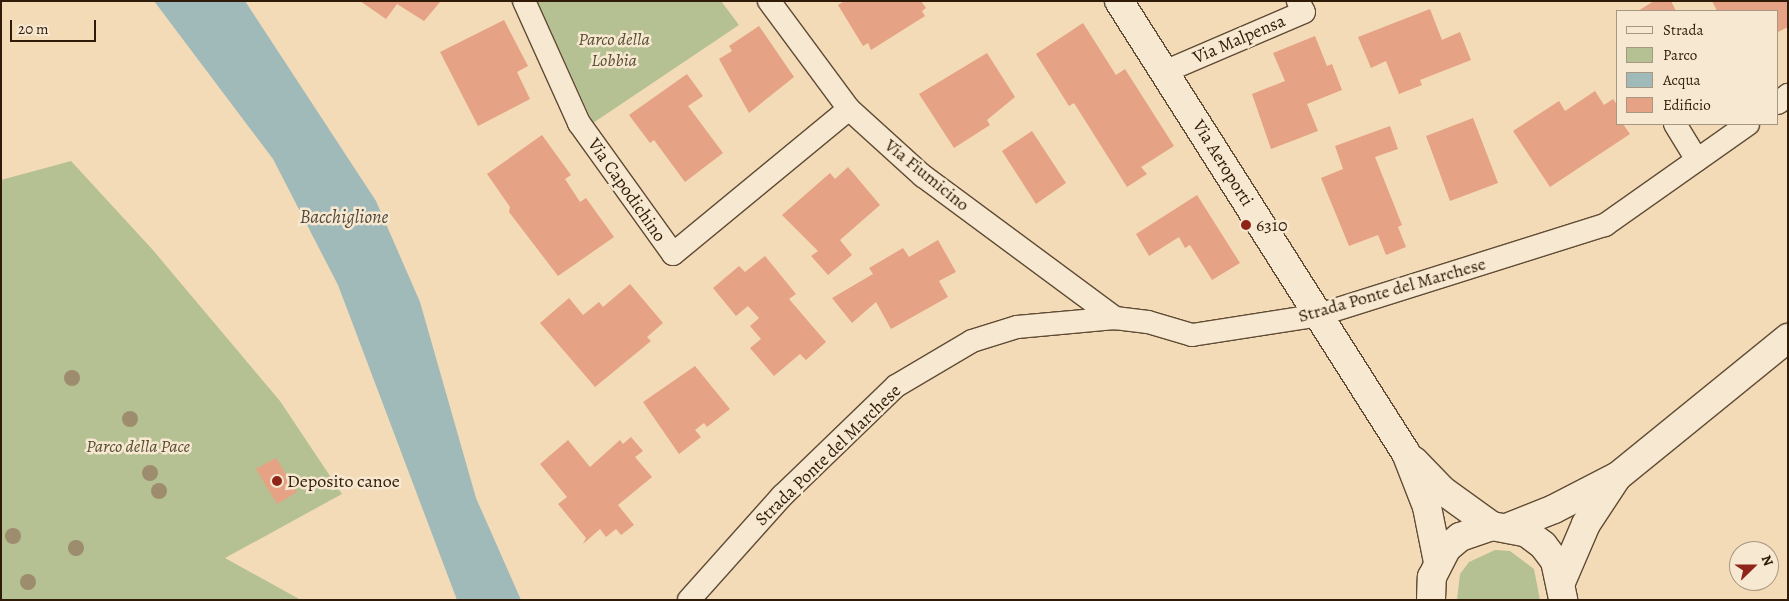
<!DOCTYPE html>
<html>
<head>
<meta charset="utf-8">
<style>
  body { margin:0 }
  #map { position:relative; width:1789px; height:601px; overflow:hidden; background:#f3dbb8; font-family:Alegreya,serif }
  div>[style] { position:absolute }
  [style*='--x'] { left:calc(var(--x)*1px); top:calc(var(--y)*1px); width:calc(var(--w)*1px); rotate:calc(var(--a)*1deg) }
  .green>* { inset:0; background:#b5c193 }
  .water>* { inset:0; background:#a0b9b9 }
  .building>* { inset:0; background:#e6a284 }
  .roads { filter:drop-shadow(1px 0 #604b34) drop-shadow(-1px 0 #604b34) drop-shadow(0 1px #604b34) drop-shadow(0 -1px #604b34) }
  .street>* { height:22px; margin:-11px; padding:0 11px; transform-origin:11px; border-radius:11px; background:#f7e8d1 }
  .secondary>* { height:28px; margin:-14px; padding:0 14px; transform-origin:14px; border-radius:14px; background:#f7e8d1 }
  .trees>* { width:16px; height:16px; margin:-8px; border-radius:50%; background:#9d8d6e }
  .dots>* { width:14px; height:14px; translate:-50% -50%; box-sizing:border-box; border:2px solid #f7e8d1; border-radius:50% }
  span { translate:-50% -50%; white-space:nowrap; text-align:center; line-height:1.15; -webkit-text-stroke:5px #f7e8d1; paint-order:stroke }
  .street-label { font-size:18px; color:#2f1b08 }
  .park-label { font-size:18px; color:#574d32; font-style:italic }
  .poi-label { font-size:18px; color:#2f1b08 }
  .left { translate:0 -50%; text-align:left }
  .water-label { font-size:19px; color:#514a3d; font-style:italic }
  .frame { position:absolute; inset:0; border:2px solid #2f1b08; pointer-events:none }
  .legend { position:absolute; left:1616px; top:10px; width:162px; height:115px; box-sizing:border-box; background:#f7e8d1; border:1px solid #a79681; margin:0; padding:6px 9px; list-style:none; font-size:15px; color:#2f1b08 }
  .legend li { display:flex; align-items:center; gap:10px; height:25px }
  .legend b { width:25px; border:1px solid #a79681 }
  .north { position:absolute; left:1729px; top:541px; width:50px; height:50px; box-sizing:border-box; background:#f7e8d1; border:1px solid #a79681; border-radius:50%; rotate:68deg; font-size:14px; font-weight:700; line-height:20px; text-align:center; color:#2f1b08 }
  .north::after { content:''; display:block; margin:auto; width:18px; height:22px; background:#8f2418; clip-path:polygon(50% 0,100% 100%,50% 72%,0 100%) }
  .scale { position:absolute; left:10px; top:20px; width:86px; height:22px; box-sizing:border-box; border:2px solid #2f1b08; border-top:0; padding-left:6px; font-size:15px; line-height:18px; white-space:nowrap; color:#2f1b08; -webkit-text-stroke:4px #f7e8d1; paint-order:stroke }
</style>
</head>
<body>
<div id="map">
  <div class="green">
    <i style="clip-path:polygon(537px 1px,721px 1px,739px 25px,593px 123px)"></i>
    <i style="clip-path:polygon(71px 161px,152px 249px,280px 401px,342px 494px,225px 558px,301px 600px,1px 600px,1px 180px)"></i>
    <i style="clip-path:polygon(1495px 550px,1510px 551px,1534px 569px,1540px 600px,1457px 600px,1460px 574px,1469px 562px)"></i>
  </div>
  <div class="water">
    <i style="clip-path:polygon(154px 1px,245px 1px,376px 201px,420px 302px,476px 498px,521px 600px,457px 600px,338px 285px,273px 159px)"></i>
  </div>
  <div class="building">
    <i style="clip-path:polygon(360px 1px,441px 1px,424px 21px,397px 4px,386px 19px)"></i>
    <i style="clip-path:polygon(844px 1px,921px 1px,926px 8px,922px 11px,925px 16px,871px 50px,868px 43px,863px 46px,838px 5px)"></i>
    <i style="clip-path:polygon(1654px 1px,1671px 1px,1676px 11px,1638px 11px)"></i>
    <i style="clip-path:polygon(1712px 1px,1788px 1px,1788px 27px,1778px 32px,1778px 11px,1717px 11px)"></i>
    <i style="clip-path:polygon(1430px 9px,1442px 40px,1460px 32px,1471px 60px,1420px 80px,1422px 85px,1399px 94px,1386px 61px,1371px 68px,1358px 37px)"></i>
    <i style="clip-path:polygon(504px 20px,528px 66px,517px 72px,530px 99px,478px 126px,440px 52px)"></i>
    <i style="clip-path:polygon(1083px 23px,1116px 75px,1125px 69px,1174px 146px,1141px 167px,1147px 174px,1127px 187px,1074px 103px,1069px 106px,1036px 54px)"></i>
    <i style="clip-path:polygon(759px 26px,794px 77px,749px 113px,719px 59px,732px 51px,729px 46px)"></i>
    <i style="clip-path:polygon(1315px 36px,1327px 66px,1332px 64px,1342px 90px,1307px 104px,1318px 131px,1271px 149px,1252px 94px,1285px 81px,1273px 53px)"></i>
    <i style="clip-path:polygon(987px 53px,1015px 97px,987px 120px,990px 125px,954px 148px,919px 94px)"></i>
    <i style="clip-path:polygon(687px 74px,703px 96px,688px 106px,723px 153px,685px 182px,654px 140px,650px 143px,629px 115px)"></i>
    <i style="clip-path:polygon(1595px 91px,1604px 105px,1613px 99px,1618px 106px,1618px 124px,1623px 124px,1630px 134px,1550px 187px,1513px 131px,1559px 101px,1565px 111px)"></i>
    <i style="clip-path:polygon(1473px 118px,1498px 183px,1450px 201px,1426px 136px)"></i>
    <i style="clip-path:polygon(1390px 126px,1398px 149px,1375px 157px,1402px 225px,1398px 227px,1406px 247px,1386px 255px,1378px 235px,1349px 246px,1321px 178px,1343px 169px,1335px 146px)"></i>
    <i style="clip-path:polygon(1032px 131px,1066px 183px,1036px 204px,1002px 151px)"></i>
    <i style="clip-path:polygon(542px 135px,571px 175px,565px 179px,580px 202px,586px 198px,614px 237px,558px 276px,509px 212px,510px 207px,487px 174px)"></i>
    <i style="clip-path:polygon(848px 167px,880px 205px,840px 240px,852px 255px,828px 275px,811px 256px,818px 251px,782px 215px,830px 173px,835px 179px)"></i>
    <i style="clip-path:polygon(1197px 195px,1240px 263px,1212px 280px,1190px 245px,1185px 248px,1179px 237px,1149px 256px,1136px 234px)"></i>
    <i style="clip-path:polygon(938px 240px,956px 272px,939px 281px,948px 297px,891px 329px,876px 302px,852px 323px,832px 298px,873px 274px,869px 268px,903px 248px,909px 257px)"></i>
    <i style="clip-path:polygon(765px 256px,796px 294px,789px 299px,826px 342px,806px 360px,800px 354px,774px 376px,750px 348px,761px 339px,750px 326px,759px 318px,748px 306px,736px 316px,713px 288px,739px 266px,745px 272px)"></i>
    <i style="clip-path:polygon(630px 284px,663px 323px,647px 337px,651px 341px,595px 387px,540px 323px,569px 298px,583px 315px,599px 302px,603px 307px)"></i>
    <i style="clip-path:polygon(695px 366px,730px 409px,707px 427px,704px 423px,695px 430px,701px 437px,679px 454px,643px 402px)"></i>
    <i style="clip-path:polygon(631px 437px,643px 451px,635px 457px,652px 477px,618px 505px,634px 525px,621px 535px,616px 529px,606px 537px,600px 529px,583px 544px,586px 538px,558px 504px,567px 497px,540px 464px,568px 440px,590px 467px,620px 440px,623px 444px)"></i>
    <i style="clip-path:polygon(276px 458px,297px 492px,277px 504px,256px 469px)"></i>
  </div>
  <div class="roads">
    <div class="street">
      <i style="--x:524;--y:1;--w:134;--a:65.7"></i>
      <i style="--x:579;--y:123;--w:161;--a:54.3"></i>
      <i style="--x:673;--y:254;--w:228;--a:-39.5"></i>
      <i style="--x:769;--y:1;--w:134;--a:53.5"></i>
      <i style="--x:849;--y:109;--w:100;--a:42.2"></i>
      <i style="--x:923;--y:176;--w:239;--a:36.5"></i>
      <i style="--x:1164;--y:72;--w:152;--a:-23.2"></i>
      <i style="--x:1304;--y:12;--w:13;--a:-119"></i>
      <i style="--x:1778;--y:103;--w:13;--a:-39"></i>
      <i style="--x:1675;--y:124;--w:42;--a:58.6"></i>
      <i style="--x:689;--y:600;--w:140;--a:-48.2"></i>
      <i style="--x:782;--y:496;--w:158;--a:-44"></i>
      <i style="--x:896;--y:386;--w:88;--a:-30.6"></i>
      <i style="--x:972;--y:341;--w:47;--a:-17.3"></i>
      <i style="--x:1017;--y:327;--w:98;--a:-5.2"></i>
      <i style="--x:1115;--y:318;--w:33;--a:7"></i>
      <i style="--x:1148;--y:322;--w:46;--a:16.5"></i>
      <i style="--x:1192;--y:335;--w:129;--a:-8.9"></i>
      <i style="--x:1319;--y:315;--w:300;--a:-17.5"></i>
      <i style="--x:1605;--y:225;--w:175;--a:-35.2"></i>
    </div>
    <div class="secondary">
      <i style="--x:1119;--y:1;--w:535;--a:57.59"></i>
      <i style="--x:1406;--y:453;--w:58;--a:68.7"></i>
      <i style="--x:1427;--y:507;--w:56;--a:78.7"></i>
      <i style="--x:1414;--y:461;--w:40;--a:46"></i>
      <i style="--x:1442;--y:490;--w:62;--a:35.8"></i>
      <i style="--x:1509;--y:527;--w:48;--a:-21.8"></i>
      <i style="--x:1554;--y:509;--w:72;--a:-27.3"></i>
      <i style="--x:1618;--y:476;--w:219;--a:-39.1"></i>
      <i style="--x:1562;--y:580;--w:61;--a:-66.8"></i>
      <i style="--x:1586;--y:524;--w:53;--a:-56.6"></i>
      <i style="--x:1431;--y:600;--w:23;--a:-88"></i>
      <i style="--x:1432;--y:577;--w:33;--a:-63"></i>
      <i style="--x:1447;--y:548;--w:17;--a:-40"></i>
      <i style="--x:1460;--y:537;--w:34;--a:-19"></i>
      <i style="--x:1492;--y:526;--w:36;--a:11"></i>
      <i style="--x:1527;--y:533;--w:20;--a:37"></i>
      <i style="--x:1543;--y:545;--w:20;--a:53"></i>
      <i style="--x:1555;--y:561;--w:40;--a:78"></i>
    </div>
  </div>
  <div class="trees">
    <i style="left:72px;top:378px"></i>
    <i style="left:130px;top:419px"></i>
    <i style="left:150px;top:473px"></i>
    <i style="left:159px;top:491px"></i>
    <i style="left:13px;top:536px"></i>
    <i style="left:76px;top:548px"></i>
    <i style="left:28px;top:582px"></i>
  </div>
  <div class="dots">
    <i style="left:1246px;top:225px;background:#8f2418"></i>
    <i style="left:277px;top:481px;background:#8f2418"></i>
  </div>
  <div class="street-label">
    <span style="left:1239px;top:39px;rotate:-23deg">Via Malpensa</span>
    <span style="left:1223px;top:163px;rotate:58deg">Via Aeroporti</span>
    <span style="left:927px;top:175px;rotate:39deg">Via Fiumicino</span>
    <span style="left:627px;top:190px;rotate:55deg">Via Capodichino</span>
    <span style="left:1392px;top:290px;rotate:-16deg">Strada Ponte del Marchese</span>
    <span style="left:828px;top:455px;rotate:-44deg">Strada Ponte del Marchese</span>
  </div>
  <div class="park-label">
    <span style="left:614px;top:50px">Parco della<br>Lobbia</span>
    <span style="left:138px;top:446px">Parco della Pace</span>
  </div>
  <div class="poi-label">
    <span class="left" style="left:1256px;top:225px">6310</span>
    <span class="left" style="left:287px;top:481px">Deposito canoe</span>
  </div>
  <div class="water-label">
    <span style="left:344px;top:218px">Bacchiglione</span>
  </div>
  <div class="frame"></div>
  <ul class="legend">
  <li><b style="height:6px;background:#f7e8d1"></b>Strada</li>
  <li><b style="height:14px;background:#b5c193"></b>Parco</li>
  <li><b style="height:14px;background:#a0b9b9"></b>Acqua</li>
  <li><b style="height:14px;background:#e6a284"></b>Edificio</li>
  </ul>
  <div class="north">N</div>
  <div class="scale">20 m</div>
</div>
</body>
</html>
